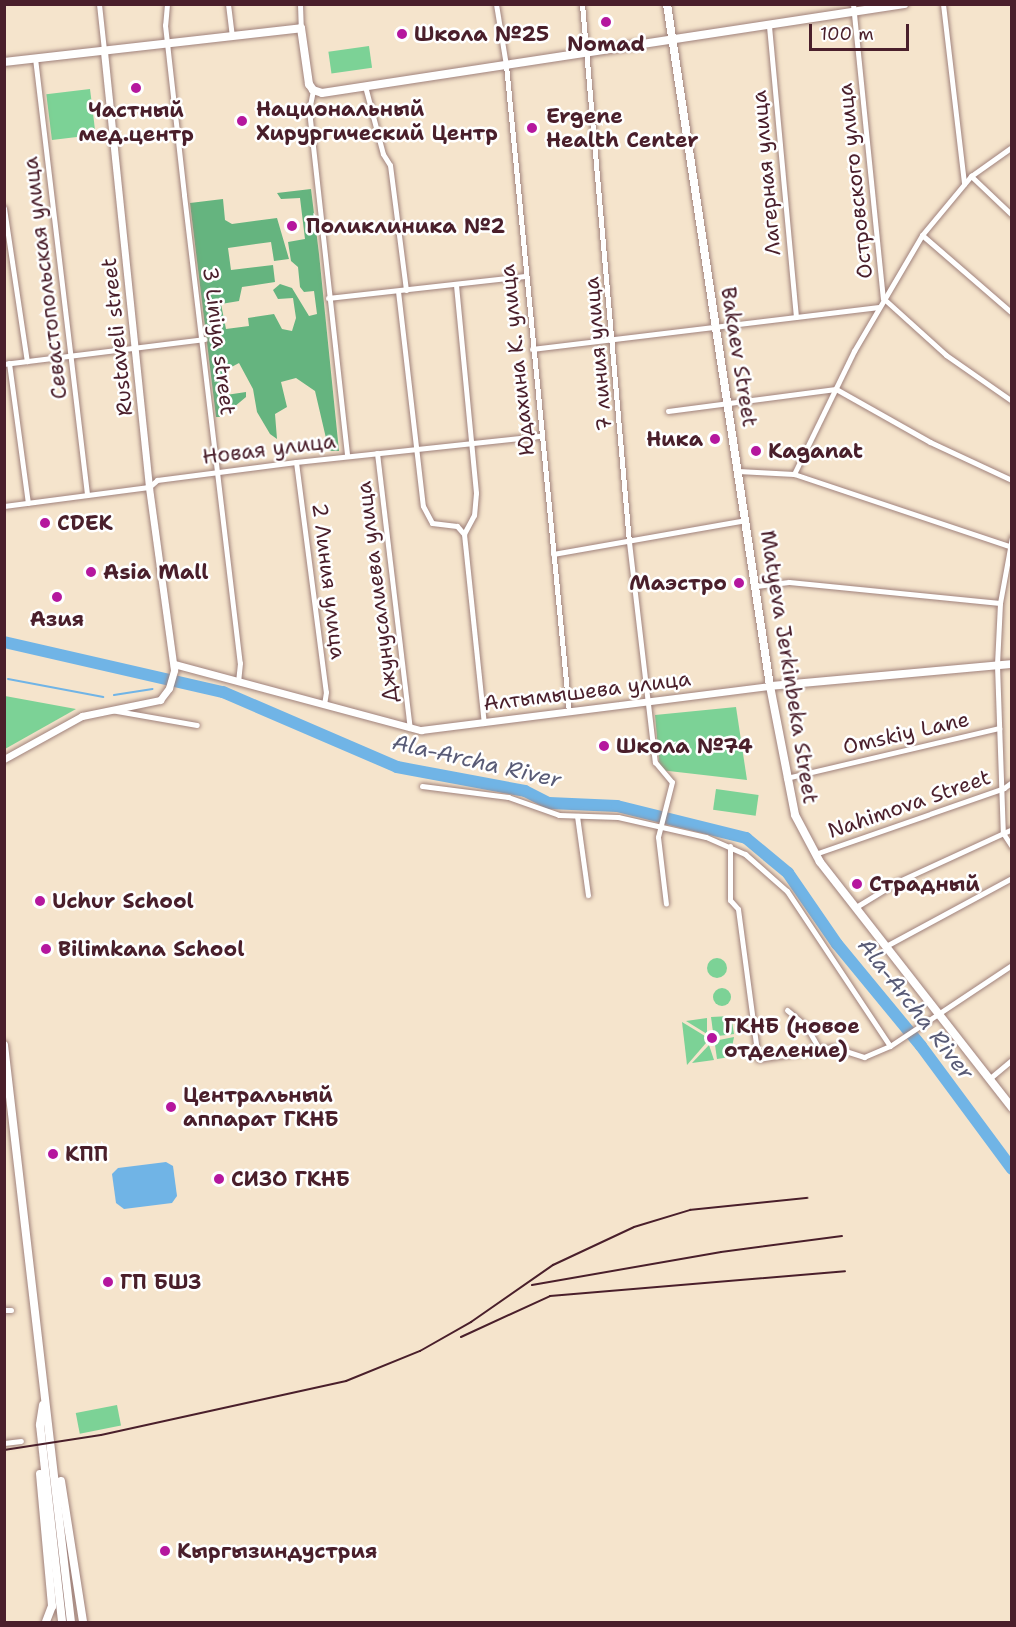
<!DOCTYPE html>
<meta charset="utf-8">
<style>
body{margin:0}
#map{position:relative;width:1016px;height:1627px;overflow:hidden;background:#f5e4cc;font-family:"Shantell Sans",sans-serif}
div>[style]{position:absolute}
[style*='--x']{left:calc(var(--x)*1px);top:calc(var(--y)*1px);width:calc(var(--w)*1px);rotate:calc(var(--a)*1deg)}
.green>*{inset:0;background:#7cd296;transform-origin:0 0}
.round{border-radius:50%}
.forest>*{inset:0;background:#65b47f}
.water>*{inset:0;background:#70b4e6}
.stream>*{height:2px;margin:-1px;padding:0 1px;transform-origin:1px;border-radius:1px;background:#70b4e6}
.river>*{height:12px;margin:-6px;padding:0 6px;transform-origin:6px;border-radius:6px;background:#70b4e6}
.roads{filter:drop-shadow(0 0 2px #a0827c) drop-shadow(0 0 2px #a0827c)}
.minor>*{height:5px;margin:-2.5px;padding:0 2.5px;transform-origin:2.5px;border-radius:2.5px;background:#fff}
.tertiary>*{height:7px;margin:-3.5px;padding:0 3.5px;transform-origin:3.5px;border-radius:3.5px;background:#fff}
.secondary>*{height:8px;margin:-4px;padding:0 4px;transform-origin:4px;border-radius:4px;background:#fff}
.primary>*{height:8px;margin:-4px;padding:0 4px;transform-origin:4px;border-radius:4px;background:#fff}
.rail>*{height:2px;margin:-1px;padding:0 1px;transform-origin:1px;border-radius:1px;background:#4a1f2b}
.dots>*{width:16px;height:16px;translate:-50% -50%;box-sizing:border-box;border:3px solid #fff;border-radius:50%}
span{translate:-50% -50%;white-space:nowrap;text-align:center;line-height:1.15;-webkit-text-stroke:5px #fff;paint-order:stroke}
.poi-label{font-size:21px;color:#4a1f2b;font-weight:700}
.left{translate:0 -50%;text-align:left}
.right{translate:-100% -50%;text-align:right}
.street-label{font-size:21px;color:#4a1f2b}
.water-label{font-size:22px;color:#595b76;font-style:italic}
.frame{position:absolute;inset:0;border:6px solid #4a1f2b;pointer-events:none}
.scale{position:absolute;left:809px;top:24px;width:100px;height:27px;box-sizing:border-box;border:3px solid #4a1f2b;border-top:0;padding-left:8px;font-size:18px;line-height:21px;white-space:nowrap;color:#4a1f2b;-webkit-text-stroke:4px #fff;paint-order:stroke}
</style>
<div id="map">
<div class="green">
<div style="left:369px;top:46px;width:22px;height:41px;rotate:82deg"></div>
<div style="left:90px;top:89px;width:46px;height:44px;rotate:83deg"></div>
<div style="clip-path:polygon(5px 696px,76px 709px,5px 749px)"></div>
<div style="clip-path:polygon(736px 707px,747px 780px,660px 770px,655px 715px)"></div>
<div style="left:716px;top:789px;width:43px;height:21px;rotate:8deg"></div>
<div class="round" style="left:707px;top:958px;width:20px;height:20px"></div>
<div class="round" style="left:713px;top:988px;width:18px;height:18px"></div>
<div style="clip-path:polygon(731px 1016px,734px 1034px,718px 1036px,713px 1032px,711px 1017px)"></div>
<div style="clip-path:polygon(707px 1018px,707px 1034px,686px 1021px)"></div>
<div style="clip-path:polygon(682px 1022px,705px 1036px,706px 1043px,687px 1065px)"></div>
<div style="clip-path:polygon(734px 1037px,730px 1057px,717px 1059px,715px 1045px,719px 1040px)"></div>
<div style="clip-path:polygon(709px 1045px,714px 1060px,692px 1063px)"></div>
<div style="left:117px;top:1405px;width:21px;height:42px;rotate:79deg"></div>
</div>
<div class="forest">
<div style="clip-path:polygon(311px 189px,319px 254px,339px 451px,329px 451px,315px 391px,296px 378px,281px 382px,287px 407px,275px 414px,277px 439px,270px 434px,257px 412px,253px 389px,239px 363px,224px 371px,219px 388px,226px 395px,246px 392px,246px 397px,234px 407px,220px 409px,220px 417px,216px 417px,190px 203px,223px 199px,225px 220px,232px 224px,277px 218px,289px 259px,274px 261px,271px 242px,228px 248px,231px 270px,273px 265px,275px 282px,242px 287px,239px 301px,221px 304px,226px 329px,249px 326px,248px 318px,274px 314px,282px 329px,292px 331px,296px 318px,293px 298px,278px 299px,273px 290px,280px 284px,292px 288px,309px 316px,317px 314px,314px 291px,304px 292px,300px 287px,298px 267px,291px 261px,288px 242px,305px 239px,300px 198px,281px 199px,277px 193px)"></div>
</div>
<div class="water">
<div style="clip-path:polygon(166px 1162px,173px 1166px,177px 1196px,172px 1203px,124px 1209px,116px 1203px,112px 1174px,118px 1168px)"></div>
</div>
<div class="stream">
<div style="--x:8;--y:679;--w:97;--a:10.7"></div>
<div style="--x:114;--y:695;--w:39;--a:-9"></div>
</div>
<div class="river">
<div style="--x:4;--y:642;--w:225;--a:12.9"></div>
<div style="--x:223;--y:692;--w:189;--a:23.3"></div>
<div style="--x:397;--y:767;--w:130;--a:10.6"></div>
<div style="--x:525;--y:791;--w:27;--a:27"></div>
<div style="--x:549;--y:803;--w:68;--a:2.5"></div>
<div style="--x:617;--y:806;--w:133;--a:13.9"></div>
<div style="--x:746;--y:838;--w:55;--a:39.8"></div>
<div style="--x:788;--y:873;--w:86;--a:55.4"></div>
<div style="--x:837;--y:944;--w:132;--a:50.5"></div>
<div style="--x:921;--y:1046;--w:153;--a:53.5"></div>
</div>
<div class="roads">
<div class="minor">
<div style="--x:99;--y:4;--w:46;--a:83.8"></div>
<div style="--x:167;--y:4;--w:21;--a:95"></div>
<div style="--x:165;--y:25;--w:171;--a:83.6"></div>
<div style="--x:184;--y:195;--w:471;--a:83.2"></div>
<div style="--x:240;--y:663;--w:18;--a:96"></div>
<div style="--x:228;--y:4;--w:31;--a:83"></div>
<div style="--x:300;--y:4;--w:24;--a:88"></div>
<div style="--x:496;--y:4;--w:62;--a:80.7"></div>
<div style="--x:506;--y:65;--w:650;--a:84.44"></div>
<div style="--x:582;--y:4;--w:540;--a:85.01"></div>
<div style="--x:629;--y:542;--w:222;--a:83.3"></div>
<div style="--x:655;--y:762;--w:26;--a:50"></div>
<div style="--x:672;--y:782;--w:57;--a:104.3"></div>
<div style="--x:658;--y:837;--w:67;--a:83.2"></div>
<div style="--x:853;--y:4;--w:296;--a:84.2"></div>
<div style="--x:883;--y:298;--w:85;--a:42.1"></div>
<div style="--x:946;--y:355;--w:80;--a:34.9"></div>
<div style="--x:943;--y:4;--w:181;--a:83.3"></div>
<div style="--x:769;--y:26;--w:292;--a:84.7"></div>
<div style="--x:35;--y:58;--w:440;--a:83.2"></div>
<div style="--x:365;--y:86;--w:70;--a:75.2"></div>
<div style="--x:383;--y:154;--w:13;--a:58"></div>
<div style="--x:390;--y:165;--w:126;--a:82.7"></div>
<div style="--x:313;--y:90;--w:20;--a:101"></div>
<div style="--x:309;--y:110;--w:348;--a:83.7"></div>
<div style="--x:971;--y:176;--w:57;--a:43.6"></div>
<div style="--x:4;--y:208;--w:155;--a:81.5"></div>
<div style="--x:922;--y:235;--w:119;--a:40.9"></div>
<div style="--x:456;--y:285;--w:209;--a:84.5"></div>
<div style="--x:476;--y:493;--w:22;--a:95"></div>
<div style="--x:474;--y:515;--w:21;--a:118"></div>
<div style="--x:398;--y:291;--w:216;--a:83.4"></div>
<div style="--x:423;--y:506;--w:19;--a:62"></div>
<div style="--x:432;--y:523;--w:25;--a:7"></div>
<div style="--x:457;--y:526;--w:11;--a:49"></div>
<div style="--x:464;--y:534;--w:190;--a:84"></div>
<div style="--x:328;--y:298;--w:198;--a:-6.4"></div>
<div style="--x:532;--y:349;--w:349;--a:-6.9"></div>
<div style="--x:9;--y:363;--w:141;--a:82.3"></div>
<div style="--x:4;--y:364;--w:202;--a:-7.1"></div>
<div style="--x:668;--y:411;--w:169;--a:-7.5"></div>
<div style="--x:836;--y:389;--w:108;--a:29.4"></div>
<div style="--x:930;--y:442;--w:90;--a:24.9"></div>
<div style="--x:377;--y:453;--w:277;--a:83.2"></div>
<div style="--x:296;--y:462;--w:232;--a:82.6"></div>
<div style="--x:326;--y:692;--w:12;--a:99"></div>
<div style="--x:738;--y:471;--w:56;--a:3.1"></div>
<div style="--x:794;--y:474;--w:227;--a:18.5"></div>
<div style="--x:794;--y:474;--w:137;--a:-64"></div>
<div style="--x:854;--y:351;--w:134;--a:-59.6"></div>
<div style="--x:922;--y:235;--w:77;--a:-50.3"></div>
<div style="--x:971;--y:176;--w:50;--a:-35.3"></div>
<div style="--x:4;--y:506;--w:146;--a:-7.5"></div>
<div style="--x:149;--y:487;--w:11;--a:-41"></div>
<div style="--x:157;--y:480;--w:140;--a:-7.4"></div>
<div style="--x:296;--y:462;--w:246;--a:-6.1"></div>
<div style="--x:1012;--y:537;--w:67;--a:100.3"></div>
<div style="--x:1000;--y:603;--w:62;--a:92.8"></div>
<div style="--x:997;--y:665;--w:168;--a:88"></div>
<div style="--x:1003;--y:833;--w:17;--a:57"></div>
<div style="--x:553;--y:554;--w:196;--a:-10"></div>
<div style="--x:756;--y:586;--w:33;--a:-7"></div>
<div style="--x:789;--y:582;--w:212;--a:5.7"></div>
<div style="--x:111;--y:710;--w:87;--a:9.9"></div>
<div style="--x:786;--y:778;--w:219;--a:-13.2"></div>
<div style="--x:422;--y:786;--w:87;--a:7.3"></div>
<div style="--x:508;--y:797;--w:54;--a:19.4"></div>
<div style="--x:559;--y:815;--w:59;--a:1.9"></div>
<div style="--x:618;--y:817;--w:90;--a:12.8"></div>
<div style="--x:706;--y:837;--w:43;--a:23.6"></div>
<div style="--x:745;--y:854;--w:56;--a:41.4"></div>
<div style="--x:787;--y:891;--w:186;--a:56.4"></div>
<div style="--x:890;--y:1046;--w:146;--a:-33.6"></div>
<div style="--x:577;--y:816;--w:80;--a:82.1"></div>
<div style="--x:730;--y:846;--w:54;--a:90"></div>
<div style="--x:730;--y:900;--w:12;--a:48"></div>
<div style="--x:738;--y:909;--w:151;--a:82.4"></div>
<div style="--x:758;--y:1059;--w:76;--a:-9.1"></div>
<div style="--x:833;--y:1047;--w:33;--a:18"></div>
<div style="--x:864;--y:1057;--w:28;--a:-23"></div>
<div style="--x:815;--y:854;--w:200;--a:-19.2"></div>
<div style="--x:1004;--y:788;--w:10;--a:-37"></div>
<div style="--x:856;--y:907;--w:48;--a:-31.4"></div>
<div style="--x:897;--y:882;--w:127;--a:-24.7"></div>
<div style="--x:886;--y:946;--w:143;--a:-28.4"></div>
<div style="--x:787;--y:1010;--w:25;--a:40"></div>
<div style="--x:806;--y:1026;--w:24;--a:60"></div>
<div style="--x:989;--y:1079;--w:30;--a:-40"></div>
<div style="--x:4;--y:1310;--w:7;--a:0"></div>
<div style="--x:4;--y:1443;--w:17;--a:-7"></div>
</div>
<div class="tertiary">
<div style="--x:174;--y:664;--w:256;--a:15"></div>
<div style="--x:421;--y:730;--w:352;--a:-7.2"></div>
<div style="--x:4;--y:759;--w:89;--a:-28.9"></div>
<div style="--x:82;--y:716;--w:80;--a:-11.6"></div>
<div style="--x:160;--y:700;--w:15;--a:-53"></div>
<div style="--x:169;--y:688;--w:19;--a:-74"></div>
<div style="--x:174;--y:670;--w:185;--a:-97.8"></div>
<div style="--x:149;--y:487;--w:439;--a:-95.9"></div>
</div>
<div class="secondary">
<div style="--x:667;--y:4;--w:690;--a:81.41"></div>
<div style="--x:770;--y:686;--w:131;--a:79"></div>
<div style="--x:795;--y:815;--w:53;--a:62"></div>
<div style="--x:820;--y:862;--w:312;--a:52"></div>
<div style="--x:4;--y:62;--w:299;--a:-6.5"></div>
<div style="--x:301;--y:28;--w:57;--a:81.9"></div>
<div style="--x:309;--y:84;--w:7;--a:56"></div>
<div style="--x:313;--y:90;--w:9;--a:18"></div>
<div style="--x:322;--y:93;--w:589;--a:-8.69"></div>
<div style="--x:770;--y:686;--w:243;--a:-5.2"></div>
</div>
<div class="primary">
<div style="--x:4;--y:1045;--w:581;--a:83.38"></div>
<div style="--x:43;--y:1405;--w:20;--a:99"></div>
<div style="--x:40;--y:1425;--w:198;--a:83.6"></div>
<div style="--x:40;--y:1474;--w:133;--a:84.8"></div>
<div style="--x:52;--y:1606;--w:17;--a:111"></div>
<div style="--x:61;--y:1481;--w:143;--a:81.1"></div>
</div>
</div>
<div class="rail">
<div style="--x:532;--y:1285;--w:192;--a:-9.9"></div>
<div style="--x:721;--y:1252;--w:122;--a:-7.5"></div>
<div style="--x:461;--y:1337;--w:98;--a:-24.7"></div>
<div style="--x:550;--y:1296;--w:296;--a:-4.8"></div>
<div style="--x:4;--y:1450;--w:98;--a:-8.8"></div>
<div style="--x:101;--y:1435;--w:251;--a:-12.4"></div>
<div style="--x:346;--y:1381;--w:80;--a:-22.1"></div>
<div style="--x:420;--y:1351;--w:59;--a:-29.6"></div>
<div style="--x:471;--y:1322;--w:100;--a:-34.8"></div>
<div style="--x:553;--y:1265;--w:89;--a:-25.1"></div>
<div style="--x:634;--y:1227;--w:59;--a:-16.9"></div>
<div style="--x:690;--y:1210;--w:118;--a:-5.9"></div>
</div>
<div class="dots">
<div style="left:606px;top:22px;background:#b5179e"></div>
<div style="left:402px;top:34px;background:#b5179e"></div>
<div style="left:136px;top:88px;background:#b5179e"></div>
<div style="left:242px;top:121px;background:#b5179e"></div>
<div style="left:532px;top:128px;background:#b5179e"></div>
<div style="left:292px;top:226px;background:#b5179e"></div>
<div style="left:715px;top:439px;background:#b5179e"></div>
<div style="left:756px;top:451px;background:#b5179e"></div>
<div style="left:45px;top:523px;background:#b5179e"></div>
<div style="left:91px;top:572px;background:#b5179e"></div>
<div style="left:739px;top:583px;background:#b5179e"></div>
<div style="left:57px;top:597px;background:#b5179e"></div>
<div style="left:604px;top:746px;background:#b5179e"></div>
<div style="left:857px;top:884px;background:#b5179e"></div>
<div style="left:40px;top:901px;background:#b5179e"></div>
<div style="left:46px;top:949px;background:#b5179e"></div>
<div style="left:712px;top:1038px;background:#b5179e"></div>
<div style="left:171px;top:1107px;background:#b5179e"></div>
<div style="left:53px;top:1154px;background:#b5179e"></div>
<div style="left:219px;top:1179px;background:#b5179e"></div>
<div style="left:108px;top:1282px;background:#b5179e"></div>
<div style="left:165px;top:1551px;background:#b5179e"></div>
</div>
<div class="poi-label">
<span class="left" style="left:414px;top:34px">Школа №25</span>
<span style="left:606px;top:44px">Nomad</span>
<span class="left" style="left:256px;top:121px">Национальный<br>Хирургический Центр</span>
<span style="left:136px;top:122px">Частный<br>мед.центр</span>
<span class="left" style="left:546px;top:128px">Ergene<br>Health Center</span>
<span class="left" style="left:306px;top:226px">Поликлиника №2</span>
<span class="right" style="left:703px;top:439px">Ника</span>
<span class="left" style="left:768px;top:451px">Kaganat</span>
<span class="left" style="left:57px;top:523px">CDEK</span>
<span class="left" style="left:103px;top:572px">Asia Mall</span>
<span class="right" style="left:727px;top:583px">Маэстро</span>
<span style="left:57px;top:619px">Азия</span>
<span class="left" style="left:616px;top:746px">Школа №74</span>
<span class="left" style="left:869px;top:884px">Страдный</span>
<span class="left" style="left:52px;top:901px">Uchur School</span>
<span class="left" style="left:58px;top:949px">Bilimkana School</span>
<span class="left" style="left:724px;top:1038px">ГКНБ (новое<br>отделение)</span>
<span class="left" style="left:183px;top:1107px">Центральный<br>аппарат ГКНБ</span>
<span class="left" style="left:65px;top:1154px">КПП</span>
<span class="left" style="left:231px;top:1179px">СИЗО ГКНБ</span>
<span class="left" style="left:120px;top:1282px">ГП БШЗ</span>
<span class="left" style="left:177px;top:1551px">Кыргызиндустрия</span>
</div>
<div class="street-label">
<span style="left:766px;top:173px;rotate:-95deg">Лагерная улица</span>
<span style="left:855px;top:181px;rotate:-96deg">Островского улица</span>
<span style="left:45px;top:278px;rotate:-97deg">Севастопольская улица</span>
<span style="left:117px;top:337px;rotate:-96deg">Rustaveli street</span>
<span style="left:219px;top:341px;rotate:83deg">3 Liniya street</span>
<span style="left:598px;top:354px;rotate:-95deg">7 линия улица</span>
<span style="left:739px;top:357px;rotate:81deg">Bakaev Street</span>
<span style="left:517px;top:360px;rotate:-96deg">Юдахина К. улица</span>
<span style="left:269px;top:449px;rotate:-7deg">Новая улица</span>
<span style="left:329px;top:581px;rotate:83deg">2 Линия улица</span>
<span style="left:377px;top:592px;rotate:-97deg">Джунусалиева улица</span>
<span style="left:789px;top:667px;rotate:81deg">Matyeva Jerkinbeka Street</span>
<span style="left:587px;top:691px;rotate:-7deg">Алтымышева улица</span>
<span style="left:906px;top:733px;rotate:-13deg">Omskiy Lane</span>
<span style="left:909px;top:804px;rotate:-19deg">Nahimova Street</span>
</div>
<div class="water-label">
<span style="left:477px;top:761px;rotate:13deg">Ala-Archa River</span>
<span style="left:916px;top:1009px;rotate:52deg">Ala-Archa River</span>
</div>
<div class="frame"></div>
<div class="scale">100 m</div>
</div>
